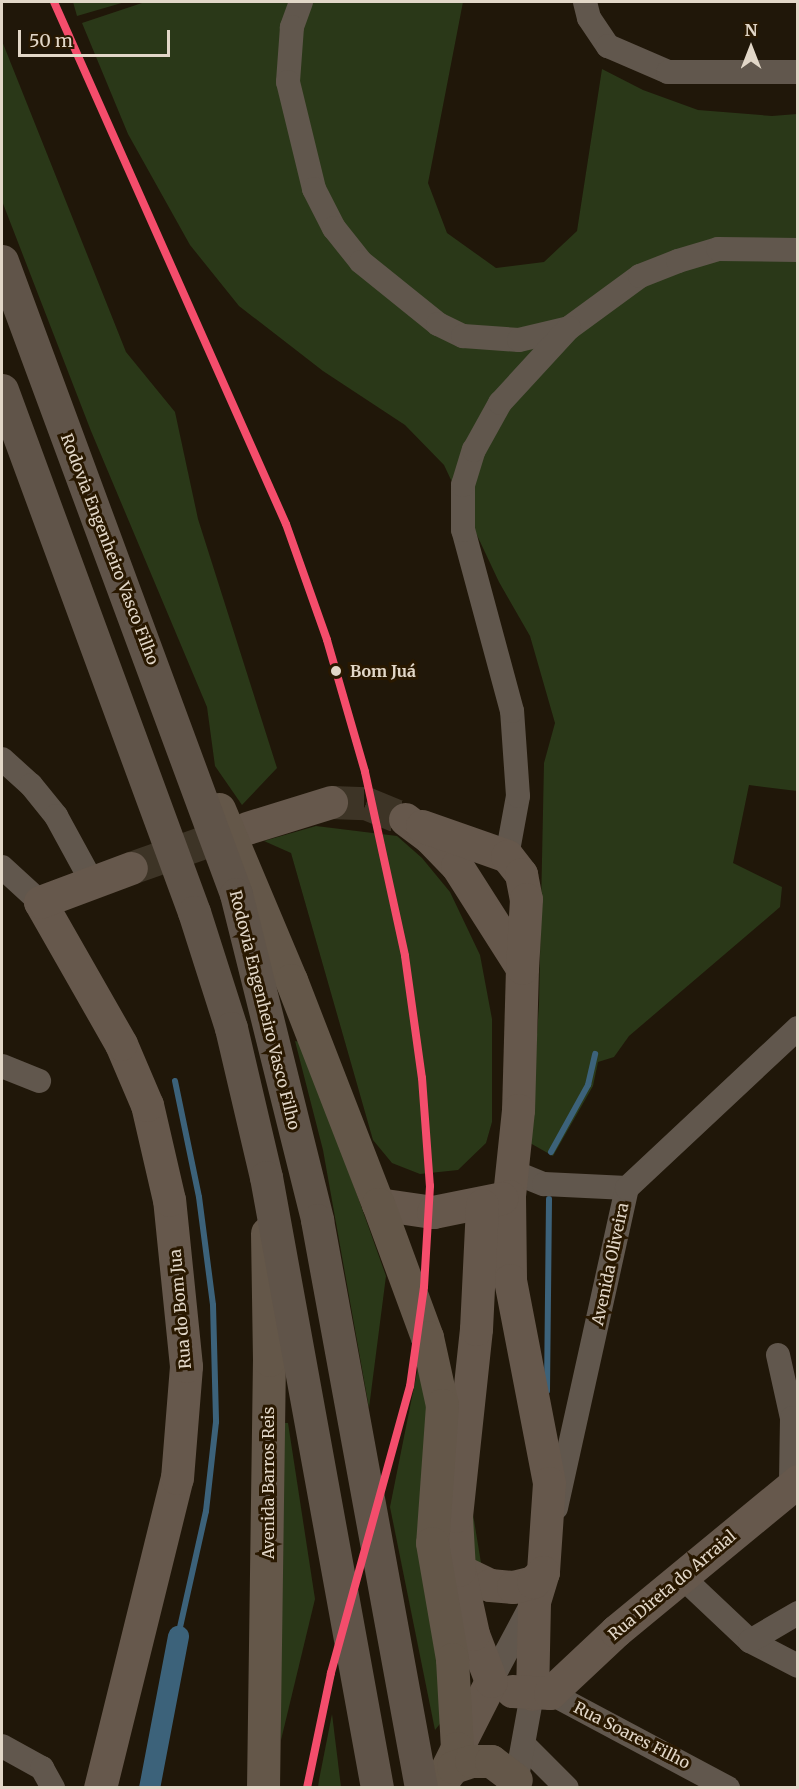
<!DOCTYPE html>
<meta charset="utf-8">
<style>
body{margin:0}
#map{position:relative;width:799px;height:1789px;overflow:hidden;background:#201709;font-family:Merriweather,serif}
div>[style]{position:absolute}
[style*='--x']{left:calc(var(--x)*1px);top:calc(var(--y)*1px);width:calc(var(--w)*1px);rotate:calc(var(--a)*1deg)}
.green>*{inset:0;background:#2a3818}
.stream>*{height:6px;margin:-3px;padding:0 3px;transform-origin:3px;border-radius:3px;background:#3c627a}
.canal>*{height:21px;margin:-10.5px;padding:0 10.5px;transform-origin:10.5px;border-radius:10.5px;background:#3c627a}
.secondary-tunnel>*{height:33px;margin-top:-16.5px;transform-origin:0;background:repeating-linear-gradient(90deg,#3d3426 0 33px,transparent 0 49px)}
.street>*{height:24px;margin:-12px;padding:0 12px;transform-origin:12px;border-radius:12px;background:#61574d}
.secondary>*{height:33px;margin:-16.5px;padding:0 16.5px;transform-origin:16.5px;border-radius:16.5px;background:#66584c}
.primary>*{height:33px;margin:-16.5px;padding:0 16.5px;transform-origin:16.5px;border-radius:16.5px;background:#645749}
.highway>*{height:33px;margin:-16.5px;padding:0 16.5px;transform-origin:16.5px;border-radius:16.5px;background:#605449}
.metro-1>*{height:8px;margin:-4px;padding:0 4px;transform-origin:4px;border-radius:4px;background:#f44d6c}
.dots>*{width:16px;height:16px;translate:-50% -50%;box-sizing:border-box;border:3px solid #291800;border-radius:50%}
span{translate:-50% -50%;white-space:nowrap;text-align:center;line-height:1.15;-webkit-text-stroke:6px #291800;paint-order:stroke}
.street-label{font-size:16px;color:#e2d7c8}
.stop-label{font-size:16px;color:#e2d7c8;font-weight:700}
.left{translate:0 -50%;text-align:left}
.frame{position:absolute;inset:0;border:3px solid #e2d7c8;pointer-events:none}
.north{position:absolute;left:721px;top:18px;width:60px;height:60px;-webkit-text-stroke:4px #291800;paint-order:stroke;rotate:0deg;font-size:16px;font-weight:700;line-height:24px;text-align:center;color:#e2d7c8}
.north::after{content:'';display:block;margin:auto;width:21px;height:27px;background:#e2d7c8;clip-path:polygon(50% 0,100% 100%,50% 72%,0 100%)}
.scale{position:absolute;left:18px;top:30px;width:152px;height:27px;box-sizing:border-box;border:3px solid #e2d7c8;border-top:0;padding-left:8px;font-size:18px;line-height:21px;white-space:nowrap;color:#e2d7c8;-webkit-text-stroke:4px #291800;paint-order:stroke}
</style>
<div id="map">
<div class="green">
<div style="clip-path:polygon(73px 2px,125px 2px,77px 16px)"></div>
<div style="clip-path:polygon(145px 2px,463px 2px,428px 183px,447px 233px,496px 268px,544px 262px,577px 231px,602px 69px,643px 90px,698px 110px,772px 116px,797px 114px,797px 791px,749px 785px,733px 863px,782px 887px,780px 907px,629px 1036px,614px 1057px,598px 1062px,593px 1086px,553px 1156px,530px 1143px,539px 1004px,544px 763px,555px 723px,530px 636px,499px 582px,444px 465px,405px 425px,323px 371px,239px 306px,190px 245px,128px 134px,82px 23px)"></div>
<div style="clip-path:polygon(2px 41px,126px 352px,175px 412px,198px 519px,277px 768px,242px 805px,215px 766px,207px 707px,91px 431px,2px 201px)"></div>
<div style="clip-path:polygon(316px 826px,397px 836px,422px 858px,450px 892px,480px 955px,492px 1019px,492px 1122px,486px 1143px,458px 1170px,420px 1174px,392px 1163px,373px 1140px,291px 853px,264px 841px)"></div>
<div style="clip-path:polygon(295px 1041px,303px 1043px,386px 1276px,369px 1408px,323px 1150px)"></div>
<div style="clip-path:polygon(420px 1357px,471px 1502px,482px 1569px,460px 1699px,435px 1730px,390px 1507px)"></div>
<div style="clip-path:polygon(279px 1423px,288px 1423px,315px 1599px,281px 1740px)"></div>
<div style="clip-path:polygon(332px 1714px,341px 1787px,318px 1787px,319px 1780px)"></div>
</div>
<div class="stream">
<div style="--x:175;--y:1081;--w:118;--a:78.3"></div>
<div style="--x:199;--y:1197;--w:109;--a:82.6"></div>
<div style="--x:213;--y:1305;--w:117;--a:88.5"></div>
<div style="--x:216;--y:1422;--w:90;--a:96.4"></div>
<div style="--x:206;--y:1511;--w:128;--a:102.6"></div>
<div style="--x:551;--y:1152;--w:77;--a:-61.1"></div>
<div style="--x:588;--y:1085;--w:32;--a:-77"></div>
<div style="--x:547;--y:1391;--w:192;--a:-89.4"></div>
</div>
<div class="canal">
<div style="--x:149;--y:1788;--w:155;--a:-79.2"></div>
</div>
<div class="secondary-tunnel">
<div style="--x:331;--y:802;--w:35;--a:2"></div>
<div style="--x:366;--y:803;--w:42;--a:22.3"></div>
<div style="--x:131;--y:868;--w:118;--a:-19.4"></div>
</div>
<div class="street">
<div style="--x:301;--y:2;--w:27;--a:110"></div>
<div style="--x:292;--y:27;--w:55;--a:94.2"></div>
<div style="--x:288;--y:82;--w:110;--a:76.3"></div>
<div style="--x:314;--y:189;--w:44;--a:62.9"></div>
<div style="--x:334;--y:228;--w:43;--a:51.5"></div>
<div style="--x:361;--y:262;--w:99;--a:38.8"></div>
<div style="--x:438;--y:324;--w:28;--a:26"></div>
<div style="--x:463;--y:336;--w:56;--a:4.1"></div>
<div style="--x:519;--y:340;--w:51;--a:-13.5"></div>
<div style="--x:569;--y:328;--w:88;--a:-36.2"></div>
<div style="--x:640;--y:276;--w:41;--a:-21.5"></div>
<div style="--x:678;--y:261;--w:42;--a:-16.7"></div>
<div style="--x:718;--y:249;--w:80;--a:0.7"></div>
<div style="--x:585;--y:2;--w:16;--a:76"></div>
<div style="--x:589;--y:18;--w:34;--a:56"></div>
<div style="--x:608;--y:46;--w:65;--a:23.4"></div>
<div style="--x:668;--y:72;--w:130;--a:0"></div>
<div style="--x:2;--y:759;--w:39;--a:42"></div>
<div style="--x:31;--y:785;--w:40;--a:51"></div>
<div style="--x:56;--y:816;--w:75;--a:61.4"></div>
<div style="--x:507;--y:856;--w:61;--a:-79.6"></div>
<div style="--x:518;--y:796;--w:85;--a:-94"></div>
<div style="--x:512;--y:711;--w:188;--a:-105.1"></div>
<div style="--x:463;--y:530;--w:45;--a:-90"></div>
<div style="--x:463;--y:485;--w:37;--a:-73"></div>
<div style="--x:474;--y:450;--w:54;--a:-61"></div>
<div style="--x:500;--y:403;--w:102;--a:-47.4"></div>
<div style="--x:2;--y:867;--w:52;--a:42.6"></div>
<div style="--x:2;--y:1066;--w:40;--a:22"></div>
<div style="--x:511;--y:1171;--w:35;--a:22"></div>
<div style="--x:544;--y:1184;--w:83;--a:2.8"></div>
<div style="--x:778;--y:1355;--w:65;--a:77.5"></div>
<div style="--x:792;--y:1418;--w:67;--a:90.9"></div>
<div style="--x:556;--y:1508;--w:328;--a:-77.5"></div>
<div style="--x:627;--y:1188;--w:234;--a:-43.1"></div>
<div style="--x:681;--y:1576;--w:95;--a:43.3"></div>
<div style="--x:750;--y:1641;--w:54;--a:27.5"></div>
<div style="--x:750;--y:1641;--w:56;--a:-30.3"></div>
<div style="--x:491;--y:1681;--w:87;--a:-62"></div>
<div style="--x:550;--y:1693;--w:202;--a:28.1"></div>
<div style="--x:2;--y:1746;--w:46;--a:28.8"></div>
<div style="--x:42;--y:1768;--w:23;--a:61"></div>
<div style="--x:525;--y:1746;--w:59;--a:45"></div>
<div style="--x:515;--y:1788;--w:96;--a:-79.7"></div>
</div>
<div class="secondary">
<div style="--x:405;--y:819;--w:30;--a:37"></div>
<div style="--x:429;--y:837;--w:40;--a:46"></div>
<div style="--x:457;--y:866;--w:121;--a:57.5"></div>
<div style="--x:522;--y:968;--w:142;--a:91.6"></div>
<div style="--x:518;--y:1110;--w:86;--a:96"></div>
<div style="--x:509;--y:1196;--w:84;--a:89.3"></div>
<div style="--x:510;--y:1280;--w:207;--a:79.1"></div>
<div style="--x:549;--y:1483;--w:89;--a:93.9"></div>
<div style="--x:543;--y:1572;--w:31;--a:107"></div>
<div style="--x:534;--y:1602;--w:92;--a:91.2"></div>
<div style="--x:422;--y:826;--w:90;--a:19.4"></div>
<div style="--x:507;--y:856;--w:23;--a:52"></div>
<div style="--x:521;--y:874;--w:25;--a:79"></div>
<div style="--x:526;--y:899;--w:69;--a:93.3"></div>
<div style="--x:247;--y:828;--w:88;--a:-17.2"></div>
<div style="--x:378;--y:1204;--w:56;--a:8.3"></div>
<div style="--x:433;--y:1212;--w:70;--a:-11.5"></div>
<div style="--x:459;--y:1570;--w:34;--a:26"></div>
<div style="--x:490;--y:1585;--w:23;--a:5"></div>
<div style="--x:513;--y:1587;--w:21;--a:-14"></div>
<div style="--x:533;--y:1582;--w:14;--a:-45"></div>
<div style="--x:512;--y:1691;--w:38;--a:3"></div>
<div style="--x:550;--y:1693;--w:91;--a:-43.2"></div>
<div style="--x:616;--y:1631;--w:236;--a:-39.5"></div>
<div style="--x:457;--y:1748;--w:75;--a:-63.1"></div>
<div style="--x:491;--y:1681;--w:50;--a:-111"></div>
<div style="--x:473;--y:1634;--w:66;--a:-102.3"></div>
<div style="--x:459;--y:1570;--w:54;--a:-93.2"></div>
<div style="--x:456;--y:1516;--w:188;--a:-83.9"></div>
<div style="--x:476;--y:1329;--w:124;--a:-87.2"></div>
<div style="--x:100;--y:1788;--w:319;--a:-76.1"></div>
<div style="--x:177;--y:1478;--w:112;--a:-85.4"></div>
<div style="--x:186;--y:1366;--w:167;--a:-95.8"></div>
<div style="--x:169;--y:1200;--w:98;--a:-103"></div>
<div style="--x:147;--y:1105;--w:66;--a:-113.1"></div>
<div style="--x:121;--y:1044;--w:163;--a:-119.7"></div>
<div style="--x:40;--y:902;--w:97;--a:-20.5"></div>
</div>
<div class="primary">
<div style="--x:219;--y:809;--w:186;--a:67.2"></div>
<div style="--x:291;--y:980;--w:240;--a:68.8"></div>
<div style="--x:378;--y:1204;--w:142;--a:69.8"></div>
<div style="--x:427;--y:1337;--w:70;--a:77.6"></div>
<div style="--x:442;--y:1405;--w:138;--a:94.1"></div>
<div style="--x:432;--y:1543;--w:118;--a:80.2"></div>
<div style="--x:452;--y:1659;--w:89;--a:86.8"></div>
<div style="--x:457;--y:1748;--w:45;--a:116.6"></div>
<div style="--x:440;--y:1784;--w:21;--a:-53"></div>
<div style="--x:453;--y:1767;--w:19;--a:-18"></div>
<div style="--x:471;--y:1761;--w:20;--a:0"></div>
<div style="--x:491;--y:1761;--w:31;--a:37"></div>
<div style="--x:263;--y:1788;--w:428;--a:-89.2"></div>
<div style="--x:269;--y:1360;--w:127;--a:-90.9"></div>
</div>
<div class="highway">
<div style="--x:2;--y:261;--w:675;--a:69.71"></div>
<div style="--x:236;--y:894;--w:336;--a:76"></div>
<div style="--x:317;--y:1220;--w:577;--a:79.62"></div>
<div style="--x:2;--y:390;--w:556;--a:69.81"></div>
<div style="--x:194;--y:912;--w:122;--a:72.3"></div>
<div style="--x:231;--y:1028;--w:153;--a:76.8"></div>
<div style="--x:266;--y:1177;--w:621;--a:79.7"></div>
</div>
<div class="metro-1">
<div style="--x:54;--y:2;--w:571;--a:66.04"></div>
<div style="--x:286;--y:524;--w:123;--a:70.5"></div>
<div style="--x:327;--y:640;--w:137;--a:73.9"></div>
<div style="--x:365;--y:772;--w:188;--a:77.7"></div>
<div style="--x:405;--y:956;--w:123;--a:82.1"></div>
<div style="--x:422;--y:1078;--w:108;--a:85.8"></div>
<div style="--x:430;--y:1186;--w:101;--a:93.4"></div>
<div style="--x:424;--y:1287;--w:100;--a:98"></div>
<div style="--x:410;--y:1386;--w:298;--a:105.4"></div>
<div style="--x:331;--y:1673;--w:117;--a:101.8"></div>
</div>
<div class="dots">
<div style="left:336px;top:671px;background:#e2d7c8"></div>
</div>
<div class="street-label">
<span style="left:110px;top:549px;rotate:69deg">Rodovia Engenheiro Vasco Filho</span>
<span style="left:265px;top:1010px;rotate:76deg">Rodovia Engenheiro Vasco Filho</span>
<span style="left:610px;top:1264px;rotate:-78deg">Avenida Oliveira</span>
<span style="left:180px;top:1309px;rotate:-95deg">Rua do Bom Jua</span>
<span style="left:268px;top:1483px;rotate:-90deg">Avenida Barros Reis</span>
<span style="left:672px;top:1585px;rotate:-40deg">Rua Direta do Arraial</span>
<span style="left:632px;top:1735px;rotate:27deg">Rua Soares Filho</span>
</div>
<div class="stop-label">
<span class="left" style="left:350px;top:671px">Bom Juá</span>
</div>
<div class="frame"></div>
<div class="north">N</div>
<div class="scale">50 m</div>
</div>
